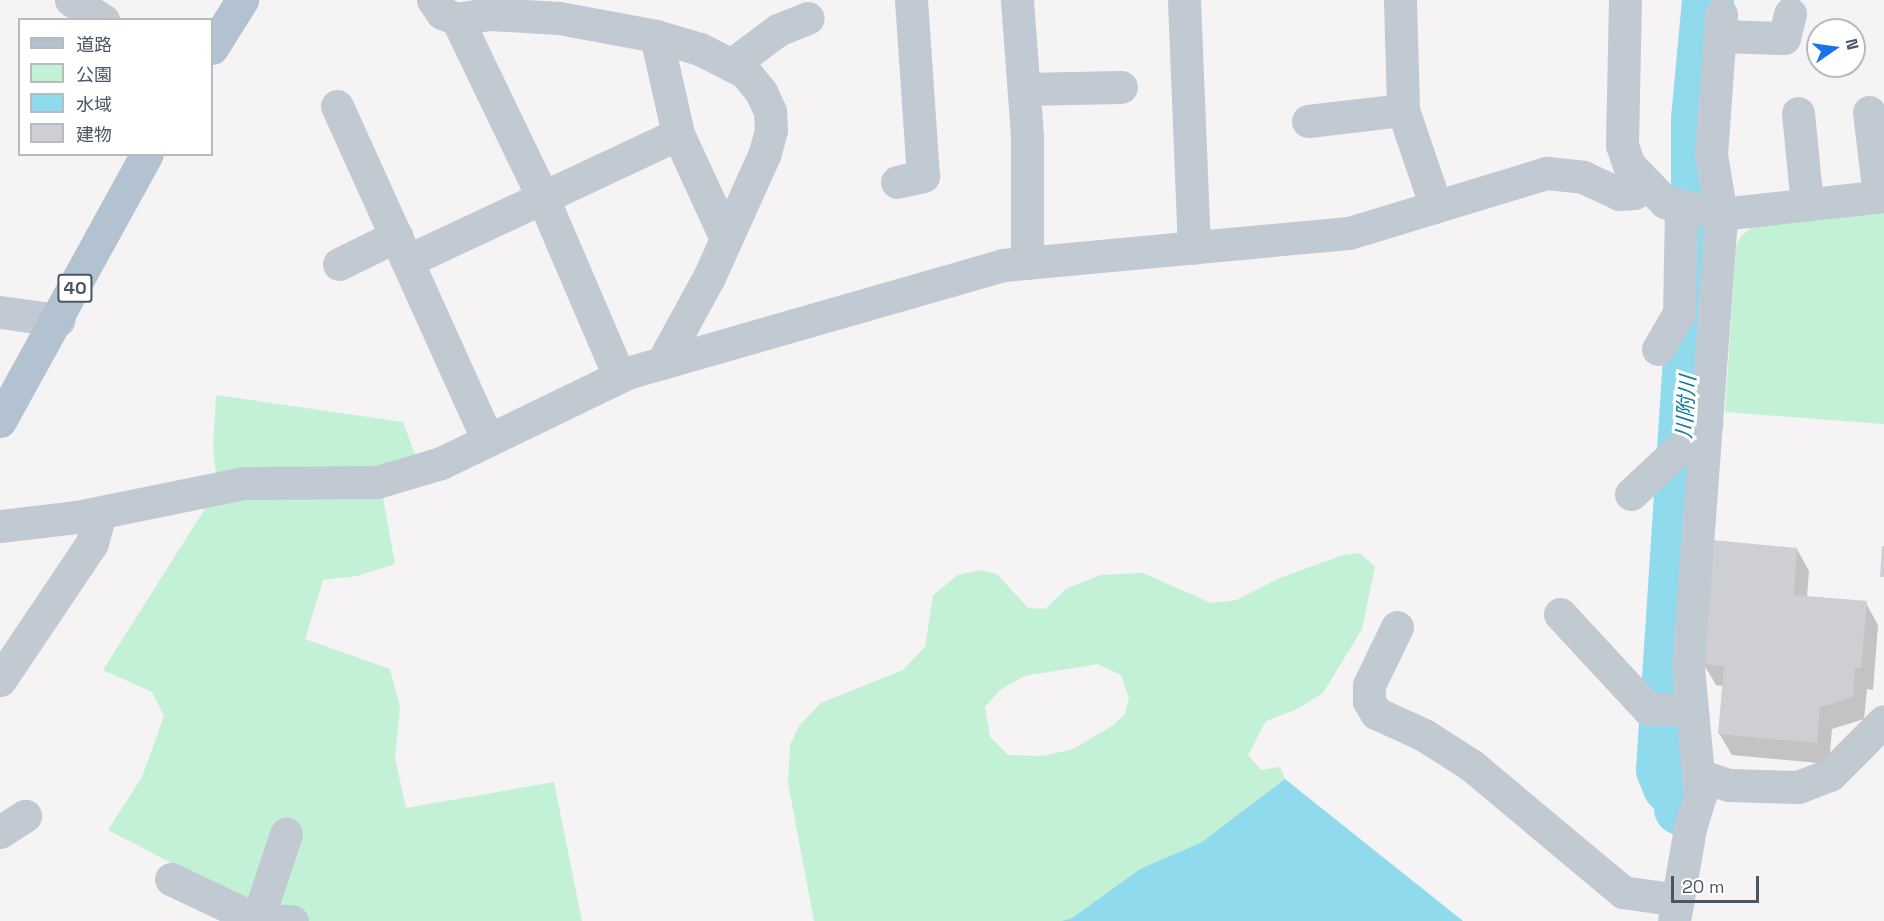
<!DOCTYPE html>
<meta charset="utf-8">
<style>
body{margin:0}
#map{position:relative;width:1884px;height:921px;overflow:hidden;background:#f5f3f3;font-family:"Space Grotesk","Noto Sans JP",sans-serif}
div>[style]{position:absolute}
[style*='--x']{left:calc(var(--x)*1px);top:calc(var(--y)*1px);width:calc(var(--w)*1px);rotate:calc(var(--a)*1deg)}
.green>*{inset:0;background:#c3f1d5}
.water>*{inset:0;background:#90daee}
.shadow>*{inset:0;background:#0003}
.river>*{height:52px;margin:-26px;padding:0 26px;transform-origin:26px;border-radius:26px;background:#90daee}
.building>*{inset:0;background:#cdcfd5}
.minor>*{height:33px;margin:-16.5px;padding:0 16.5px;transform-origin:16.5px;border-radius:16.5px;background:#c1cad2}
.major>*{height:33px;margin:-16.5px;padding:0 16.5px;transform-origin:16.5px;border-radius:16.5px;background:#b3c2d1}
span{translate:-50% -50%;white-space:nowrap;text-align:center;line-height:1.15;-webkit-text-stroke:6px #fff;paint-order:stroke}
.shield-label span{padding:2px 4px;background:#fff;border:2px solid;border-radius:4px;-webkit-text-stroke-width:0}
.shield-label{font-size:18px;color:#4a5661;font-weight:700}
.water-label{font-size:21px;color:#0c7c9b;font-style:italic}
.legend{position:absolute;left:18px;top:18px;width:195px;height:138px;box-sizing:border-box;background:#fff;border:2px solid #b7bbc0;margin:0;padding:8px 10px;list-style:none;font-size:18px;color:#4a5661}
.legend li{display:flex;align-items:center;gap:12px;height:30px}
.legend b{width:30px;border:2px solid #b7bbc0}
.north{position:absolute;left:1806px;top:18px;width:60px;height:60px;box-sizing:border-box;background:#fff;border:2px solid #b7bbc0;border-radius:50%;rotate:77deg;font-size:16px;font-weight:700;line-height:24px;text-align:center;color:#4a5661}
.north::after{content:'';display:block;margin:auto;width:21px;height:27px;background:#1a73e8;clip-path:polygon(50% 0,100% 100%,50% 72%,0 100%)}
.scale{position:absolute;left:1671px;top:876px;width:88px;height:27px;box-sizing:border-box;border:3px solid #4a5661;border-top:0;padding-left:8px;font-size:18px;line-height:21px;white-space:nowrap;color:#4a5661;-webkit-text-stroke:4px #fff;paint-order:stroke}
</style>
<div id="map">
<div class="green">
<div style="clip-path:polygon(1884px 213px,1884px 424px,1725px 412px,1736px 247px,1741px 236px,1755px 225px)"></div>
<div style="clip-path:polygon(216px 395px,403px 422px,419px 465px,379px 476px,395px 564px,357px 576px,323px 580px,305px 639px,390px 669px,400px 707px,395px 758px,406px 808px,554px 782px,582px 921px,242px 921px,162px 882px,170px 862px,108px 830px,142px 777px,164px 716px,152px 692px,103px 670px,213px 496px,217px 480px,213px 449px)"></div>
<div style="clip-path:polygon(evenodd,1360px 553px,1375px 567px,1362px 629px,1323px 693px,1297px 709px,1266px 721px,1248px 755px,1261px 770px,1280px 767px,1285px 779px,1202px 842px,1140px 869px,1072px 918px,1061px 921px,814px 921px,788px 783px,790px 745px,799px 726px,821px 703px,903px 670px,925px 647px,933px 595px,958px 575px,980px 570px,997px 574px,1028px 608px,1045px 609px,1066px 589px,1100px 575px,1143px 573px,1211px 603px,1237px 600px,1277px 579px,1343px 555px,1360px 553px,1098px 664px,1121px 675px,1129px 698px,1125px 714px,1112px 726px,1073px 749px,1043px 756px,1008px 755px,990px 737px,985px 707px,1000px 690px,1024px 676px,1098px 664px)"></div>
</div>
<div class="water">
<div style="clip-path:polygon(1285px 779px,1463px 921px,1061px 921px,1072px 918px,1140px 869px,1202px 842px)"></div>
</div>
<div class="shadow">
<div style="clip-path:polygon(1797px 549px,1809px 571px,1807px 597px,1866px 603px,1878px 625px,1873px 690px,1867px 689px,1864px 719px,1832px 729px,1829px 764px,1732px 755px,1719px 733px,1723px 686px,1716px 685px,1703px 663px)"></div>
</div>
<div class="river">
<div style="--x:1680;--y:809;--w:11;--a:-85"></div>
<div style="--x:1681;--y:798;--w:16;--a:-137"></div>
<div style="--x:1669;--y:787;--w:18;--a:-112"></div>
<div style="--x:1662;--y:770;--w:535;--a:-86.25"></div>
<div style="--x:1697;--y:236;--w:117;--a:-90"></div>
<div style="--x:1697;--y:119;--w:120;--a:-84.7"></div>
</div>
<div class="building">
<div style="clip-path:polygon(1712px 540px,1797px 548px,1794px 595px,1867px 601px,1861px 668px,1855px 668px,1853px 697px,1820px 707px,1817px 743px,1718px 734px,1724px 666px,1701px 664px)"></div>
<div style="clip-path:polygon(1882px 546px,1884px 546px,1884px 577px,1880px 577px)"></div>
</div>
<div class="minor">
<div style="--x:71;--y:0;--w:38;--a:32"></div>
<div style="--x:433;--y:0;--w:16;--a:55"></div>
<div style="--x:442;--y:13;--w:16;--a:22"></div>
<div style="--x:457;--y:19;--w:196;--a:64.3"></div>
<div style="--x:542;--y:196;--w:196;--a:66.8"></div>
<div style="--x:1017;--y:0;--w:136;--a:85.8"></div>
<div style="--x:1027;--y:136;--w:127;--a:90"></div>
<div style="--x:1184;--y:0;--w:248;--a:87.7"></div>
<div style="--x:1400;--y:0;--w:110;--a:88.4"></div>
<div style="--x:1403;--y:110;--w:102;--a:71.2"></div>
<div style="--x:1625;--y:0;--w:145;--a:91.2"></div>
<div style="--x:1622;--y:145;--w:21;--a:71"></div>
<div style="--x:1629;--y:165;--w:52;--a:45.8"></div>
<div style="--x:1665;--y:202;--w:57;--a:12.1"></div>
<div style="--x:1721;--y:214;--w:164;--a:-6.3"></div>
<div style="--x:457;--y:19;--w:33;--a:-9"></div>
<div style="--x:490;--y:14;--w:69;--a:3.3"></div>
<div style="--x:559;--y:18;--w:99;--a:10.5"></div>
<div style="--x:656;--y:36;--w:46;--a:16.5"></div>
<div style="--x:700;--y:49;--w:51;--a:27.1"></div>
<div style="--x:745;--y:72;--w:26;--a:51"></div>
<div style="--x:761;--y:92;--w:21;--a:65"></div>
<div style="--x:770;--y:111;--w:19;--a:87"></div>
<div style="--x:771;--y:130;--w:24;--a:105"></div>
<div style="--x:765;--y:153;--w:136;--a:114.3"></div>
<div style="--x:709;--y:277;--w:98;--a:118.7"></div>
<div style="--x:656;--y:36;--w:100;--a:77.3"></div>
<div style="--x:678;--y:134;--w:112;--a:65.3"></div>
<div style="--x:1719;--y:36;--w:65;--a:1.8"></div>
<div style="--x:1784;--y:38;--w:25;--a:-76"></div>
<div style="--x:731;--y:65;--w:59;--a:-36.7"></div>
<div style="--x:778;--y:30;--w:32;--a:-22"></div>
<div style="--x:1024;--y:89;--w:97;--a:-1.2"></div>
<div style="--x:337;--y:106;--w:367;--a:65.7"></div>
<div style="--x:1869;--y:112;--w:85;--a:83.2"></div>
<div style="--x:1798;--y:113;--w:92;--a:84.4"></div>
<div style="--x:1308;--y:121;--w:96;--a:-6.6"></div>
<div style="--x:897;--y:182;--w:27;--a:-13"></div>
<div style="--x:923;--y:176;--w:176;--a:-93.9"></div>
<div style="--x:407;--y:261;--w:299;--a:-25.1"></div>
<div style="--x:339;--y:264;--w:64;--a:-26.2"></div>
<div style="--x:0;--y:312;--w:59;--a:7.9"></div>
<div style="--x:1658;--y:349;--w:42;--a:-59.7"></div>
<div style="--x:1679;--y:313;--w:106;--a:-88.9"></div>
<div style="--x:1631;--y:494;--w:103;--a:-43"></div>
<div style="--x:0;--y:526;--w:78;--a:-6.7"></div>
<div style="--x:77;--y:517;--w:170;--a:-11.5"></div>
<div style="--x:244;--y:483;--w:133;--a:-0.4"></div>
<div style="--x:377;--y:482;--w:67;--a:-16.5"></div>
<div style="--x:441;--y:463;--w:207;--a:-25.8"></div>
<div style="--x:627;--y:373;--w:391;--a:-16"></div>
<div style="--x:1003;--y:265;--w:347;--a:-5.3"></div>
<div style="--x:1349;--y:233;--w:207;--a:-16.9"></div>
<div style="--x:1547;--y:173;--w:36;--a:6"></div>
<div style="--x:1583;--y:177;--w:40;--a:25"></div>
<div style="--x:1619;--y:194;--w:15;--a:-4"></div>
<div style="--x:1634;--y:193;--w:14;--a:-25"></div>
<div style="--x:1560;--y:614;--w:129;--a:47.2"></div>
<div style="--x:1648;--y:709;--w:42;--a:0"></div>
<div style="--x:1397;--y:627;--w:64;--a:115.8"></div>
<div style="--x:1369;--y:685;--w:16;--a:90"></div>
<div style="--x:1369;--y:701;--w:14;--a:60"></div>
<div style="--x:1376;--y:713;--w:53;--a:24.6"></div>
<div style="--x:1424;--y:735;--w:56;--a:32.6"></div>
<div style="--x:1471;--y:765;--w:198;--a:39.9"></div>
<div style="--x:1623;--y:892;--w:55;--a:8.4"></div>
<div style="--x:0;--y:680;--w:165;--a:-56.1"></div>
<div style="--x:92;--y:543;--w:31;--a:-75"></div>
<div style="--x:1701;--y:776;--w:29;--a:18"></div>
<div style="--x:1729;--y:785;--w:69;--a:1.7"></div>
<div style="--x:1798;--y:787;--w:34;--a:-21"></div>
<div style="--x:1830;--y:775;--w:76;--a:-45"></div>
<div style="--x:0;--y:832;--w:30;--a:-33"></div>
<div style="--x:171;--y:879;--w:95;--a:25.5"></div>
<div style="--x:257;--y:920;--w:35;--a:2"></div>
<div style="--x:257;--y:921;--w:92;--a:-71.6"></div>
<div style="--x:1674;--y:921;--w:94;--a:-80.2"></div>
<div style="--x:1690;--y:828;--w:34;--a:-73"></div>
<div style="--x:1700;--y:796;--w:130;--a:-95.3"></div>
<div style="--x:1688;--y:667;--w:454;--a:-85.8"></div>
<div style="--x:1721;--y:214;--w:60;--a:-99.6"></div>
<div style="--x:1711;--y:155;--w:141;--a:-85.9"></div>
</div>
<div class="major">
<div style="--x:212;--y:48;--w:57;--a:-58"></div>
<div style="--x:0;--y:421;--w:305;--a:-61.2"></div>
</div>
<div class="shield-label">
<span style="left:75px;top:288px">40</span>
</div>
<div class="water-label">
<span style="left:1686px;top:407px;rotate:-86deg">川附川</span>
</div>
<ul class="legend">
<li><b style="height:8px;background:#b3c2d1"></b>道路</li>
<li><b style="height:16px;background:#c3f1d5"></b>公園</li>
<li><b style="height:16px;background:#90daee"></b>水域</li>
<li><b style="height:16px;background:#cdcfd5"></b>建物</li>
</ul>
<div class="north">N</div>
<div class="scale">20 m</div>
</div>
